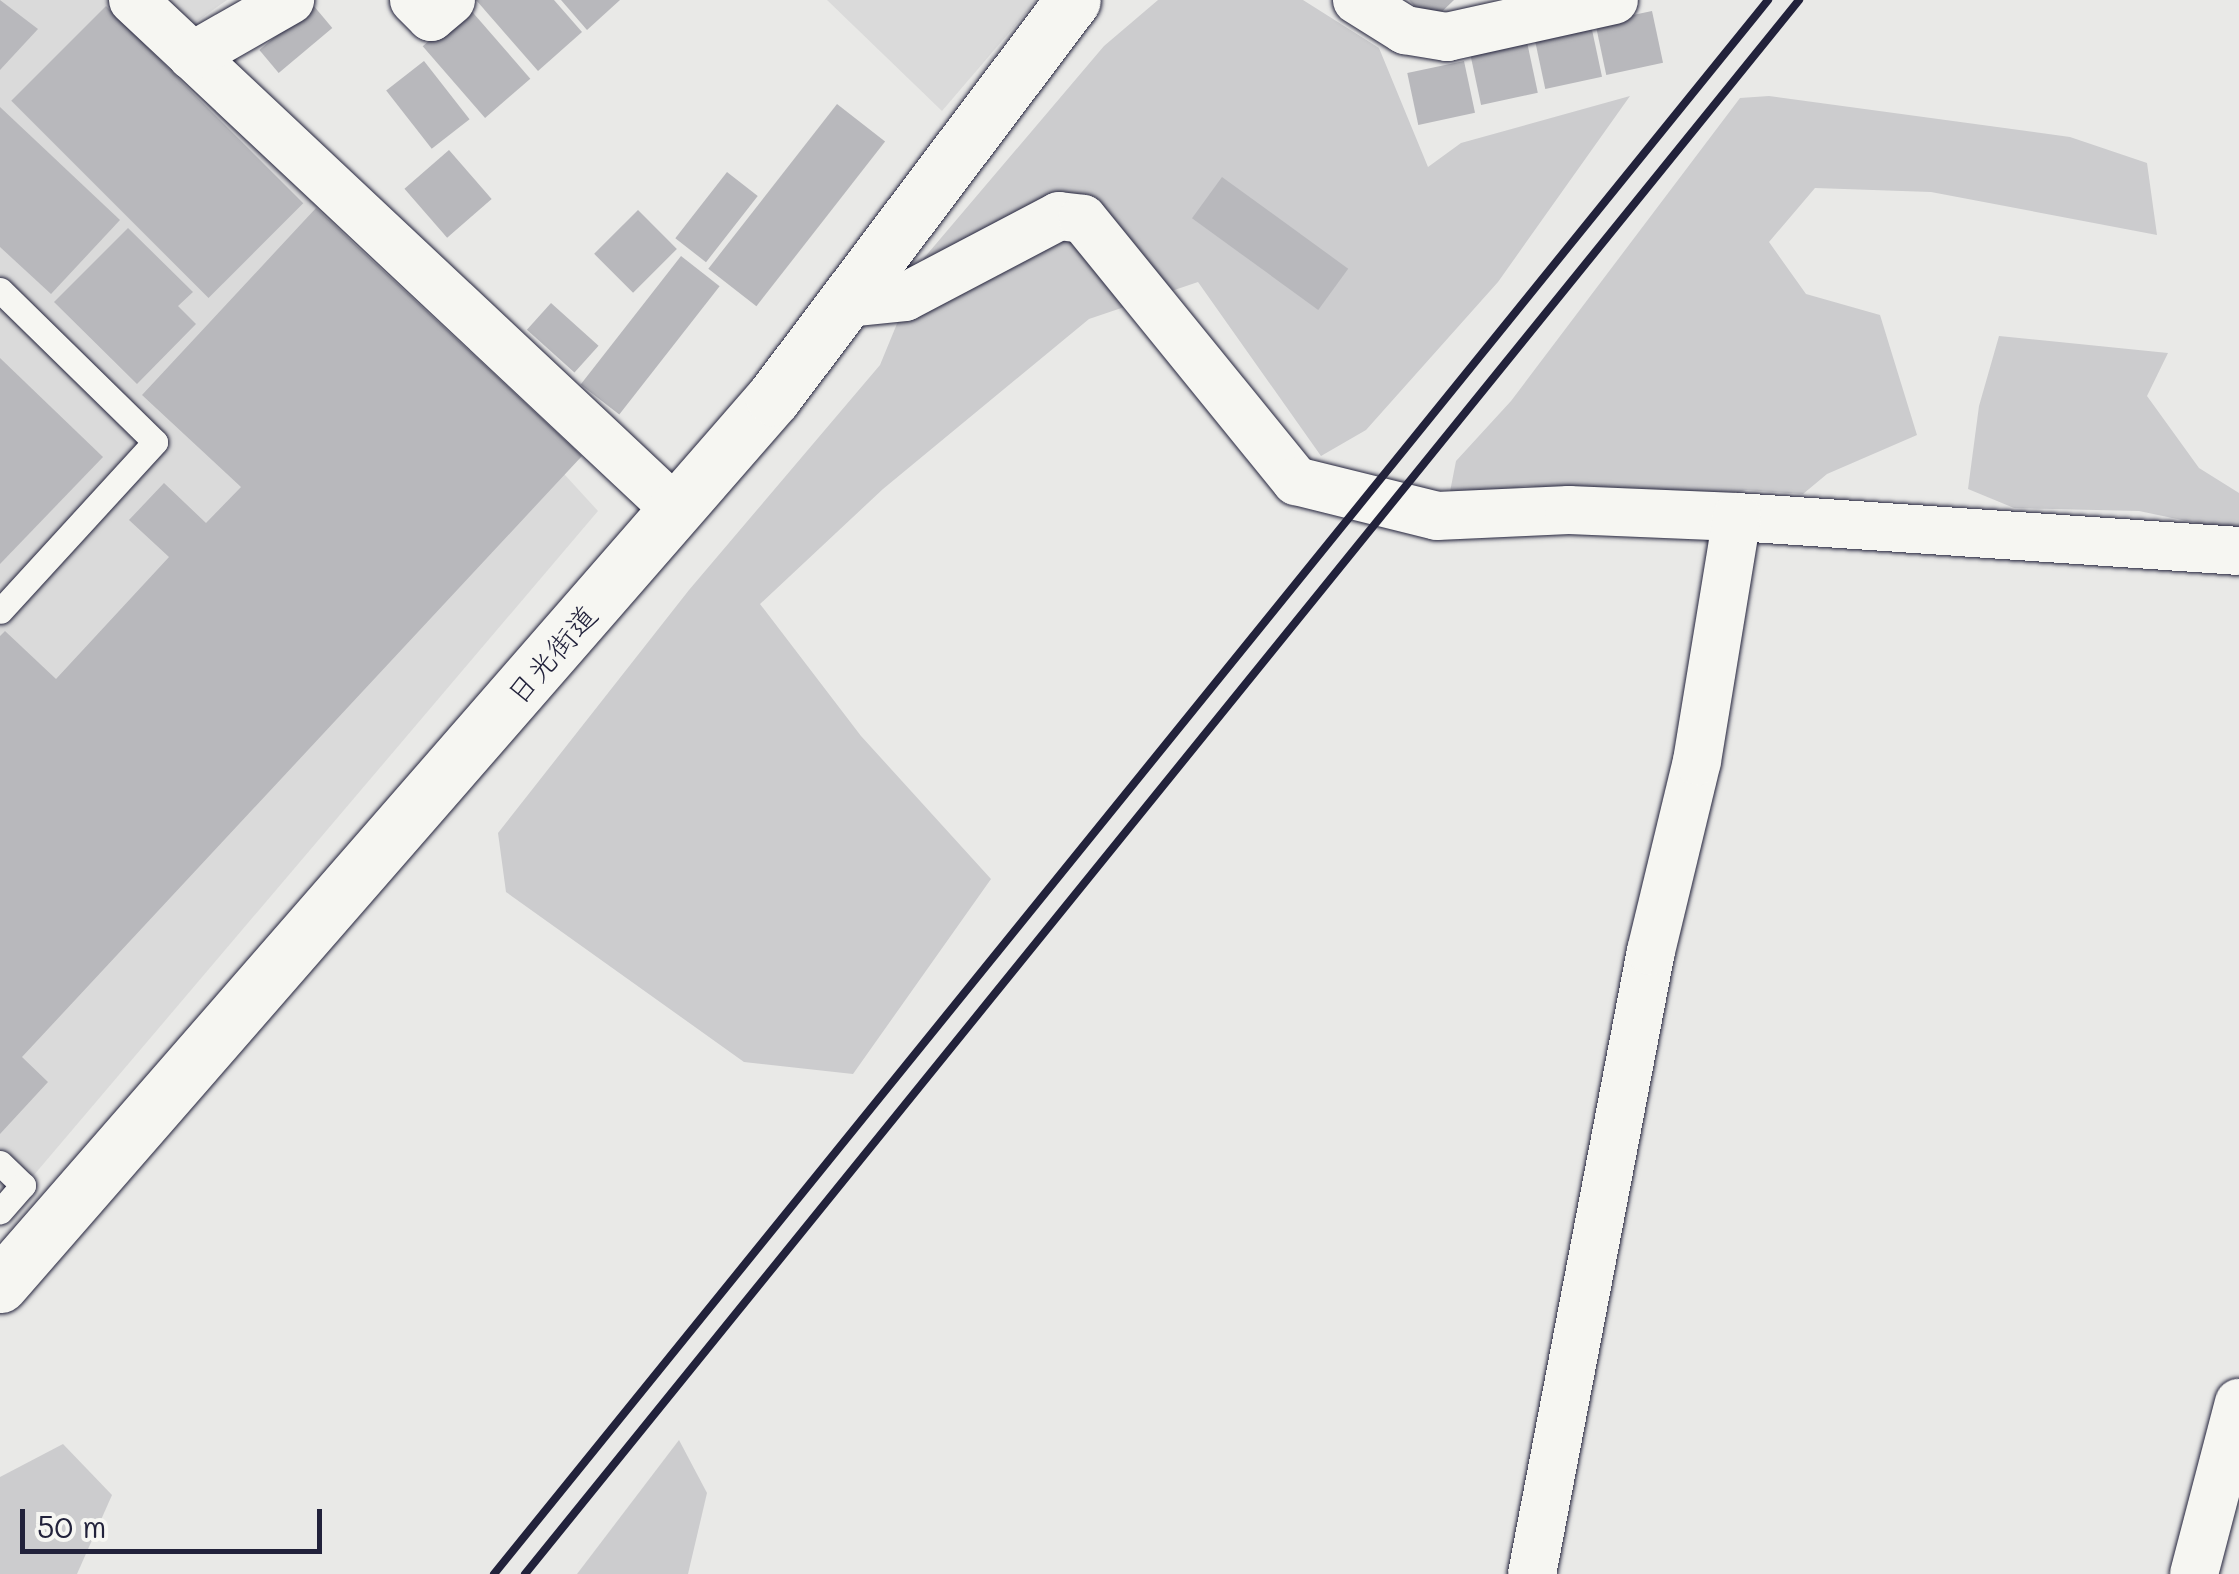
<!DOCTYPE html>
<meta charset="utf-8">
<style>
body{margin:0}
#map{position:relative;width:2239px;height:1574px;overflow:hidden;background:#e9e9e7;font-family:Mali,"Klee One",sans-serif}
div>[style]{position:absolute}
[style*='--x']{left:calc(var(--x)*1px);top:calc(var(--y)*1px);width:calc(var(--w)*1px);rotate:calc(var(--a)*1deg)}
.built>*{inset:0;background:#dadada}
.green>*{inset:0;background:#ccccce}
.building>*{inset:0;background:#b8b8bc;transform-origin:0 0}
.roads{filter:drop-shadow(0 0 2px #22223b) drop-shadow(0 0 2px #22223b)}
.lane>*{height:25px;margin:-12.5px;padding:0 12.5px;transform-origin:12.5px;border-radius:12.5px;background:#f6f6f2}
.street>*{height:48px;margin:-24px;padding:0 24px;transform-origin:24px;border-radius:24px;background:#f6f6f2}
.secondary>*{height:55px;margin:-27.5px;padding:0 27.5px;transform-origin:27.5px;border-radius:27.5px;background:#f6f6f2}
.rail>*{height:8px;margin:-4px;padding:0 4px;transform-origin:4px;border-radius:4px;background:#22223b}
span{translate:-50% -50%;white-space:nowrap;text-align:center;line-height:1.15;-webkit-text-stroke:8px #f6f6f2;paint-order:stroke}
.street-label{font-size:30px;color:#22223b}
.scale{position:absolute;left:20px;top:1509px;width:302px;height:45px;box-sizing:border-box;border:5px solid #22223b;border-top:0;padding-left:12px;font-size:30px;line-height:35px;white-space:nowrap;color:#22223b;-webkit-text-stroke:8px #f6f6f2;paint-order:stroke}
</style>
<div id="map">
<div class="built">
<div style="clip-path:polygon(0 0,113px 0,232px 111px,598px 511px,0 1215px)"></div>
<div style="clip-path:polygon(160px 0,227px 0,189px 27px)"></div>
<div style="clip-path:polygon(827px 0,1037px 0,942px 111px)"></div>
</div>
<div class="green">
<div style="clip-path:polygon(1158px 0,1303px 0,1379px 48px,1428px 167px,1461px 143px,1630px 96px,1498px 282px,1366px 430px,1321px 456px,1198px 282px,1089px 319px,883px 489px,760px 604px,861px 736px,991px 879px,853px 1074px,744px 1062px,506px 892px,498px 833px,689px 590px,880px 365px,924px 258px,1104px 46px)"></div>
<div style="clip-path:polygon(1769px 96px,2070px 137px,2147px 163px,2157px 235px,1931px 192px,1815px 188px,1769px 242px,1806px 294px,1880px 315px,1917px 435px,1827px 474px,1803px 494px,1746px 490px,1702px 501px,1525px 486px,1448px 502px,1456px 461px,1511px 401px,1740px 98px)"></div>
<div style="clip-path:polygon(1999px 336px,2168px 353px,2147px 396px,2199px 468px,2239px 493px,2239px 532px,2139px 511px,2014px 508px,1968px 489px,1979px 406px)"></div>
<div style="clip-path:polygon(679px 1440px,707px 1493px,688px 1574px,577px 1574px)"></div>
<div style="clip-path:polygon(63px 1444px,112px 1495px,77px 1574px,0 1574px,0 1477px)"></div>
</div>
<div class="building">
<div style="clip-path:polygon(0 0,38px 29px,0 70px)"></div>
<div style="clip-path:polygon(476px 0,554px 0,582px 32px,538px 71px)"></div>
<div style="clip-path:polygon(561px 0,620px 0,587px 30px)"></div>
<div style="clip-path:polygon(1409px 0,1454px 0,1430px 23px)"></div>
<div style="left:313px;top:5px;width:30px;height:70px;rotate:50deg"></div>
<div style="left:106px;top:6px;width:279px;height:134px;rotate:45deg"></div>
<div style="left:468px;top:7px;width:95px;height:60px;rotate:49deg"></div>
<div style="left:1652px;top:11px;width:53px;height:58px;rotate:78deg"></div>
<div style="left:1591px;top:25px;width:53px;height:58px;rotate:78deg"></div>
<div style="left:1527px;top:42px;width:52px;height:58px;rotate:78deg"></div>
<div style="left:424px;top:61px;width:74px;height:48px;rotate:52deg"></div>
<div style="left:1464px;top:61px;width:53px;height:58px;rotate:78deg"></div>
<div style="left:837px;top:104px;width:61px;height:209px;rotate:38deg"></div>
<div style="clip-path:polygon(0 107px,120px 220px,51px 294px,0 247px)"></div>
<div style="left:449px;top:150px;width:65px;height:59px;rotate:49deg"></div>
<div style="left:727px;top:172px;width:39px;height:84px;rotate:38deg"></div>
<div style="left:1222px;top:177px;width:156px;height:51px;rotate:36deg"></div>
<div style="clip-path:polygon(316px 208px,582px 456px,22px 1057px,48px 1082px,0 1134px,0 636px,5px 631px,56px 679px,169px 557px,129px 520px,164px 483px,206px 523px,241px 487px,142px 395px)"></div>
<div style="left:638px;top:210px;width:55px;height:62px;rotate:45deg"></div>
<div style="clip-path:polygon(128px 228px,193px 292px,178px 306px,196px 324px,137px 384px,54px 302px)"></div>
<div style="left:681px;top:256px;width:49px;height:163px;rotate:38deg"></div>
<div style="left:551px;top:303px;width:64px;height:36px;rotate:42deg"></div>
<div style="clip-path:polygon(0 358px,103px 457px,0 564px)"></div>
</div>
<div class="roads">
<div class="lane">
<div style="--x:0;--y:290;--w:217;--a:44.4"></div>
<div style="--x:155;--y:442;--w:229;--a:132.5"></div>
<div style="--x:0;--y:1163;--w:32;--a:44"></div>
<div style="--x:23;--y:1185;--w:35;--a:131"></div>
</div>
<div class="street">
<div style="--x:133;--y:0;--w:745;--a:43.2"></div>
<div style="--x:414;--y:0;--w:24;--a:45"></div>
<div style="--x:431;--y:17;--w:26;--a:-40"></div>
<div style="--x:1357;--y:0;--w:57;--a:32"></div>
<div style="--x:1405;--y:30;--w:43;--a:9.5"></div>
<div style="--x:1447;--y:37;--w:171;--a:-12.5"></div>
<div style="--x:192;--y:56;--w:113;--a:-29.7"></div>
<div style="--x:846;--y:303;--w:59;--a:-5.8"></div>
<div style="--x:905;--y:297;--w:174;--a:-27.7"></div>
<div style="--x:1059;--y:216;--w:24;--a:7"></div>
<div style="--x:1083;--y:219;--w:338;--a:50.9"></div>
<div style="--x:1296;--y:481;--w:145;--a:13.9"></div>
<div style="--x:1437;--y:516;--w:132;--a:-2.6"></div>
<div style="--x:1569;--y:510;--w:168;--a:2.4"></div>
<div style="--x:1737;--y:517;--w:503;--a:3.87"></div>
<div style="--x:1532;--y:1574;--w:634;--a:-79.19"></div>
<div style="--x:1651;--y:951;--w:195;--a:-76.4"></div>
<div style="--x:1697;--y:761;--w:247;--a:-80.7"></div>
<div style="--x:2194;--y:1574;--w:177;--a:-75.3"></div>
</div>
<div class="secondary">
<div style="--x:0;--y:1285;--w:1177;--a:-48.93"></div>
<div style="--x:773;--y:398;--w:498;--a:-53"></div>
</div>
</div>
<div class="rail">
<div style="--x:494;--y:1574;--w:2025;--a:-51.01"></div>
<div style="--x:525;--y:1574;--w:2025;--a:-51.01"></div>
</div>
<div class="street-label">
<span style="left:551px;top:654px;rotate:-49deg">日光街道</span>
</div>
<div class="scale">50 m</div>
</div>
